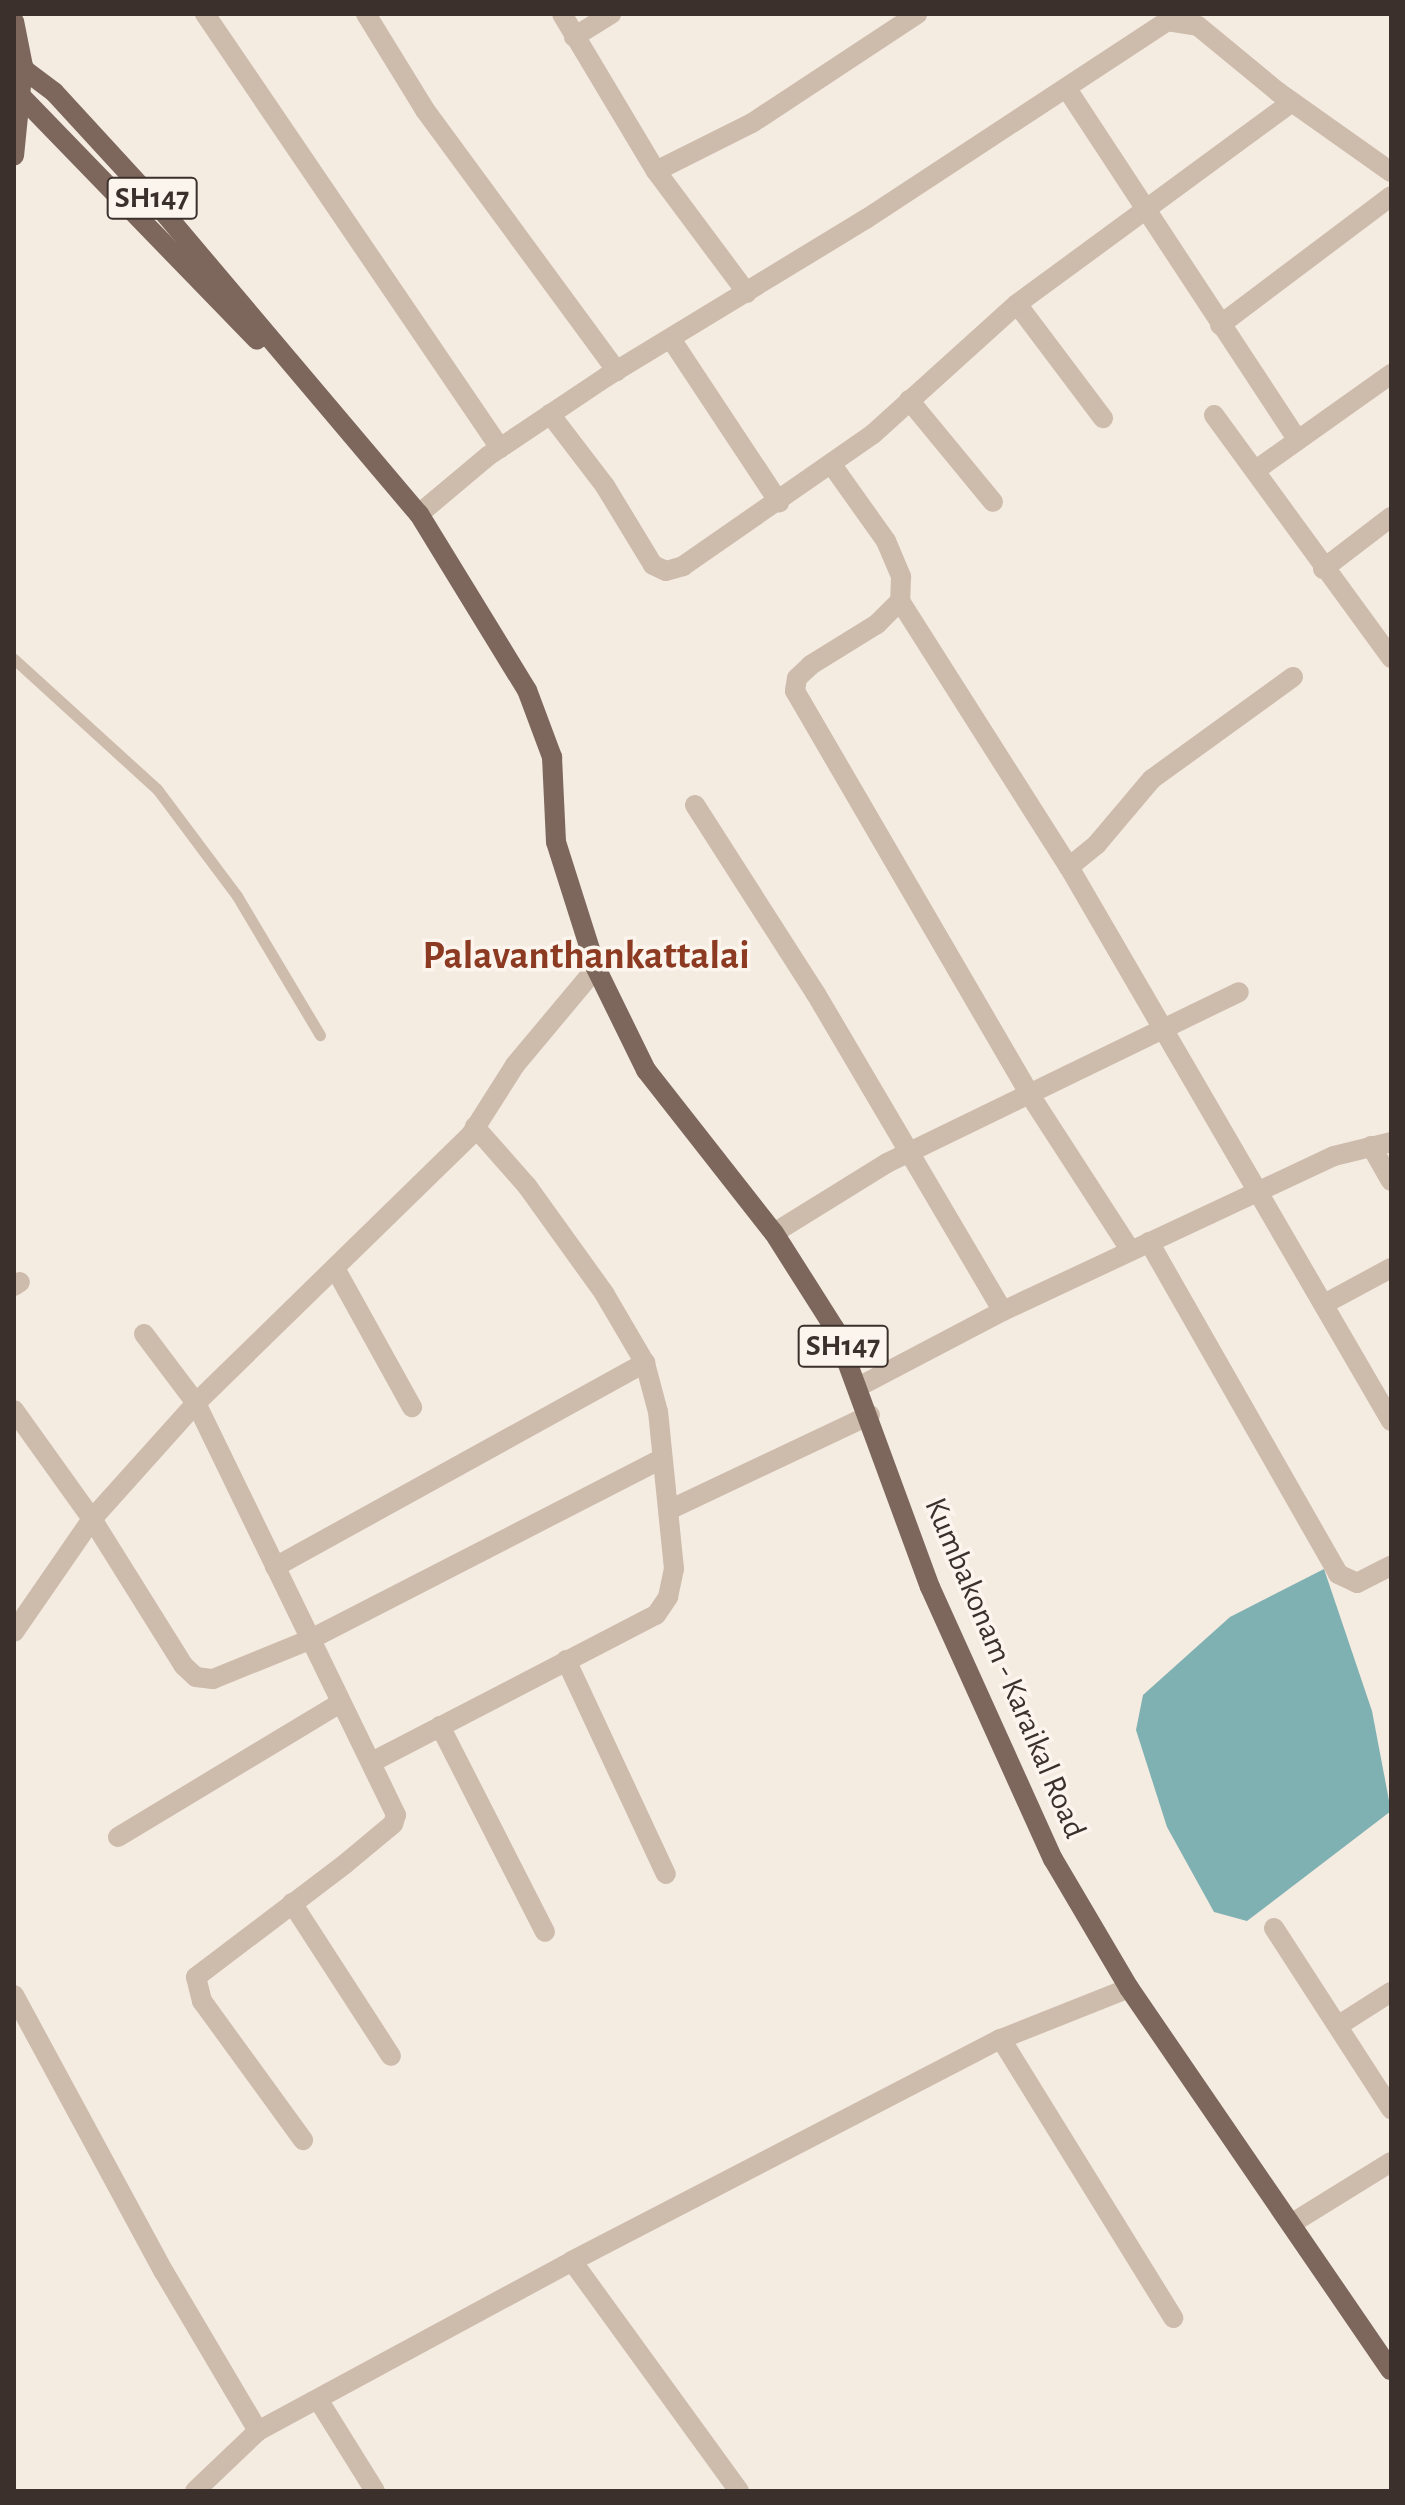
<!DOCTYPE html>
<style>
body{margin:0}
#map{position:relative;width:1405px;height:2505px;overflow:hidden;background:#f4ebe1;font-family:"Alegreya Sans",sans-serif}
div>[style]{position:absolute}
[style*='--x']{left:calc(var(--x)*1px);top:calc(var(--y)*1px);width:calc(var(--w)*1px);rotate:calc(var(--a)*1deg)}
.water>*{inset:0;background:#7fb0b2}
.lane>*{height:11px;margin:-5.5px;padding:0 5.5px;transform-origin:5.5px;border-radius:5.5px;background:#cdbbac}
.street>*{height:20px;margin:-10px;padding:0 10px;transform-origin:10px;border-radius:10px;background:#cdbbac}
.primary>*{height:20px;margin:-10px;padding:0 10px;transform-origin:10px;border-radius:10px;background:#7d675c}
span{translate:-50% -50%;white-space:nowrap;text-align:center;line-height:1.15;-webkit-text-stroke:7px #fbf5ee;paint-order:stroke}
.shield-label span{padding:2px 6px;background:#fbf5ee;border:2px solid;border-radius:6px;-webkit-text-stroke-width:0}
.shield-label{font-size:30px;color:#3b302b;font-weight:700}
.street-label{font-size:32px;color:#3b302b}
.district-label{font-size:40px;color:#8c3b22;font-weight:700}
.frame{position:absolute;inset:0;border:16px solid #3b302b;pointer-events:none}
</style>
<div id="map">
<div class="water">
<div style="clip-path:polygon(1324px 1569px,1372px 1711px,1391px 1811px,1247px 1921px,1214px 1912px,1167px 1827px,1136px 1730px,1143px 1695px,1230px 1617px)"></div>
</div>
<div class="lane">
<div style="--x:14;--y:659;--w:193;--a:42.3"></div>
<div style="--x:157;--y:789;--w:134;--a:53.2"></div>
<div style="--x:237;--y:896;--w:162;--a:59.2"></div>
</div>
<div class="street">
<div style="--x:205;--y:14;--w:525;--a:55.8"></div>
<div style="--x:366;--y:14;--w:113;--a:58.4"></div>
<div style="--x:425;--y:110;--w:324;--a:53.7"></div>
<div style="--x:562;--y:14;--w:183;--a:59.1"></div>
<div style="--x:656;--y:171;--w:152;--a:53.3"></div>
<div style="--x:574;--y:37;--w:44;--a:-31.9"></div>
<div style="--x:1067;--y:89;--w:420;--a:56.7"></div>
<div style="--x:656;--y:171;--w:107;--a:-26.6"></div>
<div style="--x:752;--y:123;--w:198;--a:-33.4"></div>
<div style="--x:1017;--y:304;--w:143;--a:53"></div>
<div style="--x:1220;--y:325;--w:214;--a:-37"></div>
<div style="--x:671;--y:339;--w:196;--a:56.5"></div>
<div style="--x:909;--y:400;--w:132;--a:50.5"></div>
<div style="--x:550;--y:414;--w:91;--a:52.6"></div>
<div style="--x:605;--y:486;--w:92;--a:58.7"></div>
<div style="--x:653;--y:565;--w:14;--a:25"></div>
<div style="--x:666;--y:571;--w:18;--a:-16"></div>
<div style="--x:683;--y:566;--w:231;--a:-34.8"></div>
<div style="--x:873;--y:434;--w:194;--a:-42.1"></div>
<div style="--x:1017;--y:304;--w:341;--a:-36.3"></div>
<div style="--x:1214;--y:415;--w:301;--a:53.9"></div>
<div style="--x:832;--y:465;--w:93;--a:54.6"></div>
<div style="--x:886;--y:541;--w:39;--a:67"></div>
<div style="--x:901;--y:577;--w:24;--a:92"></div>
<div style="--x:900;--y:601;--w:33;--a:135"></div>
<div style="--x:877;--y:624;--w:78;--a:148.2"></div>
<div style="--x:811;--y:665;--w:19;--a:137"></div>
<div style="--x:797;--y:678;--w:13;--a:99"></div>
<div style="--x:795;--y:691;--w:464;--a:59.8"></div>
<div style="--x:1028;--y:1092;--w:189;--a:57.1"></div>
<div style="--x:1256;--y:470;--w:166;--a:-35.4"></div>
<div style="--x:419;--y:514;--w:90;--a:-40"></div>
<div style="--x:488;--y:456;--w:142;--a:-33.8"></div>
<div style="--x:606;--y:377;--w:304;--a:-31.3"></div>
<div style="--x:866;--y:219;--w:360;--a:-33.3"></div>
<div style="--x:1167;--y:21;--w:31;--a:9"></div>
<div style="--x:1198;--y:26;--w:104;--a:39.5"></div>
<div style="--x:1278;--y:92;--w:138;--a:35.3"></div>
<div style="--x:1323;--y:569;--w:86;--a:-37.4"></div>
<div style="--x:900;--y:601;--w:315;--a:57.6"></div>
<div style="--x:1069;--y:867;--w:641;--a:59.83"></div>
<div style="--x:695;--y:805;--w:224;--a:57.4"></div>
<div style="--x:816;--y:994;--w:368;--a:59.5"></div>
<div style="--x:1069;--y:867;--w:36;--a:-39"></div>
<div style="--x:1097;--y:844;--w:85;--a:-49.8"></div>
<div style="--x:1152;--y:779;--w:174;--a:-35.9"></div>
<div style="--x:1371;--y:1146;--w:40;--a:60.3"></div>
<div style="--x:774;--y:1233;--w:133;--a:-31.8"></div>
<div style="--x:887;--y:1163;--w:391;--a:-25.9"></div>
<div style="--x:1149;--y:1242;--w:382;--a:60.3"></div>
<div style="--x:1338;--y:1574;--w:21;--a:25"></div>
<div style="--x:1357;--y:1583;--w:38;--a:-27"></div>
<div style="--x:336;--y:1270;--w:157;--a:61"></div>
<div style="--x:14;--y:1286;--w:7;--a:-34"></div>
<div style="--x:1326;--y:1303;--w:74;--a:-28.3"></div>
<div style="--x:144;--y:1334;--w:86;--a:53"></div>
<div style="--x:196;--y:1403;--w:458;--a:64.1"></div>
<div style="--x:396;--y:1815;--w:9;--a:108"></div>
<div style="--x:393;--y:1824;--w:62;--a:140.2"></div>
<div style="--x:345;--y:1864;--w:187;--a:142.8"></div>
<div style="--x:196;--y:1977;--w:25;--a:76"></div>
<div style="--x:202;--y:2001;--w:172;--a:54"></div>
<div style="--x:860;--y:1386;--w:161;--a:-27.7"></div>
<div style="--x:1003;--y:1311;--w:365;--a:-25.1"></div>
<div style="--x:1334;--y:1156;--w:59;--a:-13.8"></div>
<div style="--x:14;--y:1410;--w:134;--a:54.4"></div>
<div style="--x:92;--y:1519;--w:173;--a:58"></div>
<div style="--x:184;--y:1666;--w:16;--a:43"></div>
<div style="--x:196;--y:1677;--w:17;--a:7"></div>
<div style="--x:213;--y:1679;--w:104;--a:-22.1"></div>
<div style="--x:309;--y:1640;--w:396;--a:-27.2"></div>
<div style="--x:671;--y:1509;--w:220;--a:-25.3"></div>
<div style="--x:275;--y:1567;--w:423;--a:-28.9"></div>
<div style="--x:14;--y:1632;--w:137;--a:-55.4"></div>
<div style="--x:92;--y:1519;--w:156;--a:-48.1"></div>
<div style="--x:196;--y:1403;--w:383;--a:-44.3"></div>
<div style="--x:470;--y:1136;--w:84;--a:-57.6"></div>
<div style="--x:515;--y:1065;--w:126;--a:-50.1"></div>
<div style="--x:566;--y:1660;--w:236;--a:65"></div>
<div style="--x:440;--y:1726;--w:231;--a:63"></div>
<div style="--x:372;--y:1762;--w:320;--a:-27.4"></div>
<div style="--x:656;--y:1615;--w:22;--a:-56"></div>
<div style="--x:668;--y:1597;--w:29;--a:-78"></div>
<div style="--x:674;--y:1569;--w:158;--a:-95.8"></div>
<div style="--x:658;--y:1412;--w:51;--a:-104.9"></div>
<div style="--x:645;--y:1363;--w:81;--a:-120.4"></div>
<div style="--x:604;--y:1293;--w:132;--a:-125.7"></div>
<div style="--x:527;--y:1186;--w:79;--a:-131.4"></div>
<div style="--x:118;--y:1837;--w:259;--a:-31.1"></div>
<div style="--x:292;--y:1903;--w:182;--a:57.1"></div>
<div style="--x:1274;--y:1928;--w:216;--a:57.1"></div>
<div style="--x:14;--y:1995;--w:315;--a:61.6"></div>
<div style="--x:164;--y:2272;--w:185;--a:59.4"></div>
<div style="--x:1339;--y:2025;--w:62;--a:-32.4"></div>
<div style="--x:1001;--y:2039;--w:328;--a:58.3"></div>
<div style="--x:1294;--y:2222;--w:114;--a:-31.7"></div>
<div style="--x:572;--y:2261;--w:284;--a:54"></div>
<div style="--x:319;--y:2401;--w:106;--a:58.1"></div>
<div style="--x:195;--y:2491;--w:87;--a:-43.6"></div>
<div style="--x:258;--y:2431;--w:357;--a:-28.4"></div>
<div style="--x:572;--y:2261;--w:483;--a:-27.4"></div>
<div style="--x:1001;--y:2039;--w:138;--a:-21.7"></div>
</div>
<div class="primary">
<div style="--x:14;--y:21;--w:46;--a:78.7"></div>
<div style="--x:23;--y:66;--w:90;--a:95.7"></div>
<div style="--x:14;--y:62;--w:50;--a:36.9"></div>
<div style="--x:54;--y:92;--w:149;--a:47.4"></div>
<div style="--x:155;--y:202;--w:409;--a:49.8"></div>
<div style="--x:419;--y:514;--w:206;--a:58.5"></div>
<div style="--x:527;--y:690;--w:72;--a:69.5"></div>
<div style="--x:552;--y:757;--w:85;--a:87.3"></div>
<div style="--x:556;--y:842;--w:132;--a:72.4"></div>
<div style="--x:596;--y:968;--w:114;--a:63.9"></div>
<div style="--x:646;--y:1070;--w:207;--a:51.9"></div>
<div style="--x:774;--y:1233;--w:114;--a:57.6"></div>
<div style="--x:835;--y:1329;--w:275;--a:69.8"></div>
<div style="--x:930;--y:1587;--w:299;--a:65.7"></div>
<div style="--x:1053;--y:1859;--w:150;--a:59.5"></div>
<div style="--x:1129;--y:1988;--w:463;--a:55.6"></div>
<div style="--x:14;--y:89;--w:349;--a:45.9"></div>
</div>
<div class="shield-label">
<span style="left:152px;top:198px">SH147</span>
<span style="left:843px;top:1346px">SH147</span>
</div>
<div class="street-label">
<span style="left:1005px;top:1668px;rotate:67deg">Kumbakonam - Karaikal Road</span>
</div>
<div class="district-label">
<span style="left:586px;top:956px">Palavanthankattalai</span>
</div>
<div class="frame"></div>
</div>
